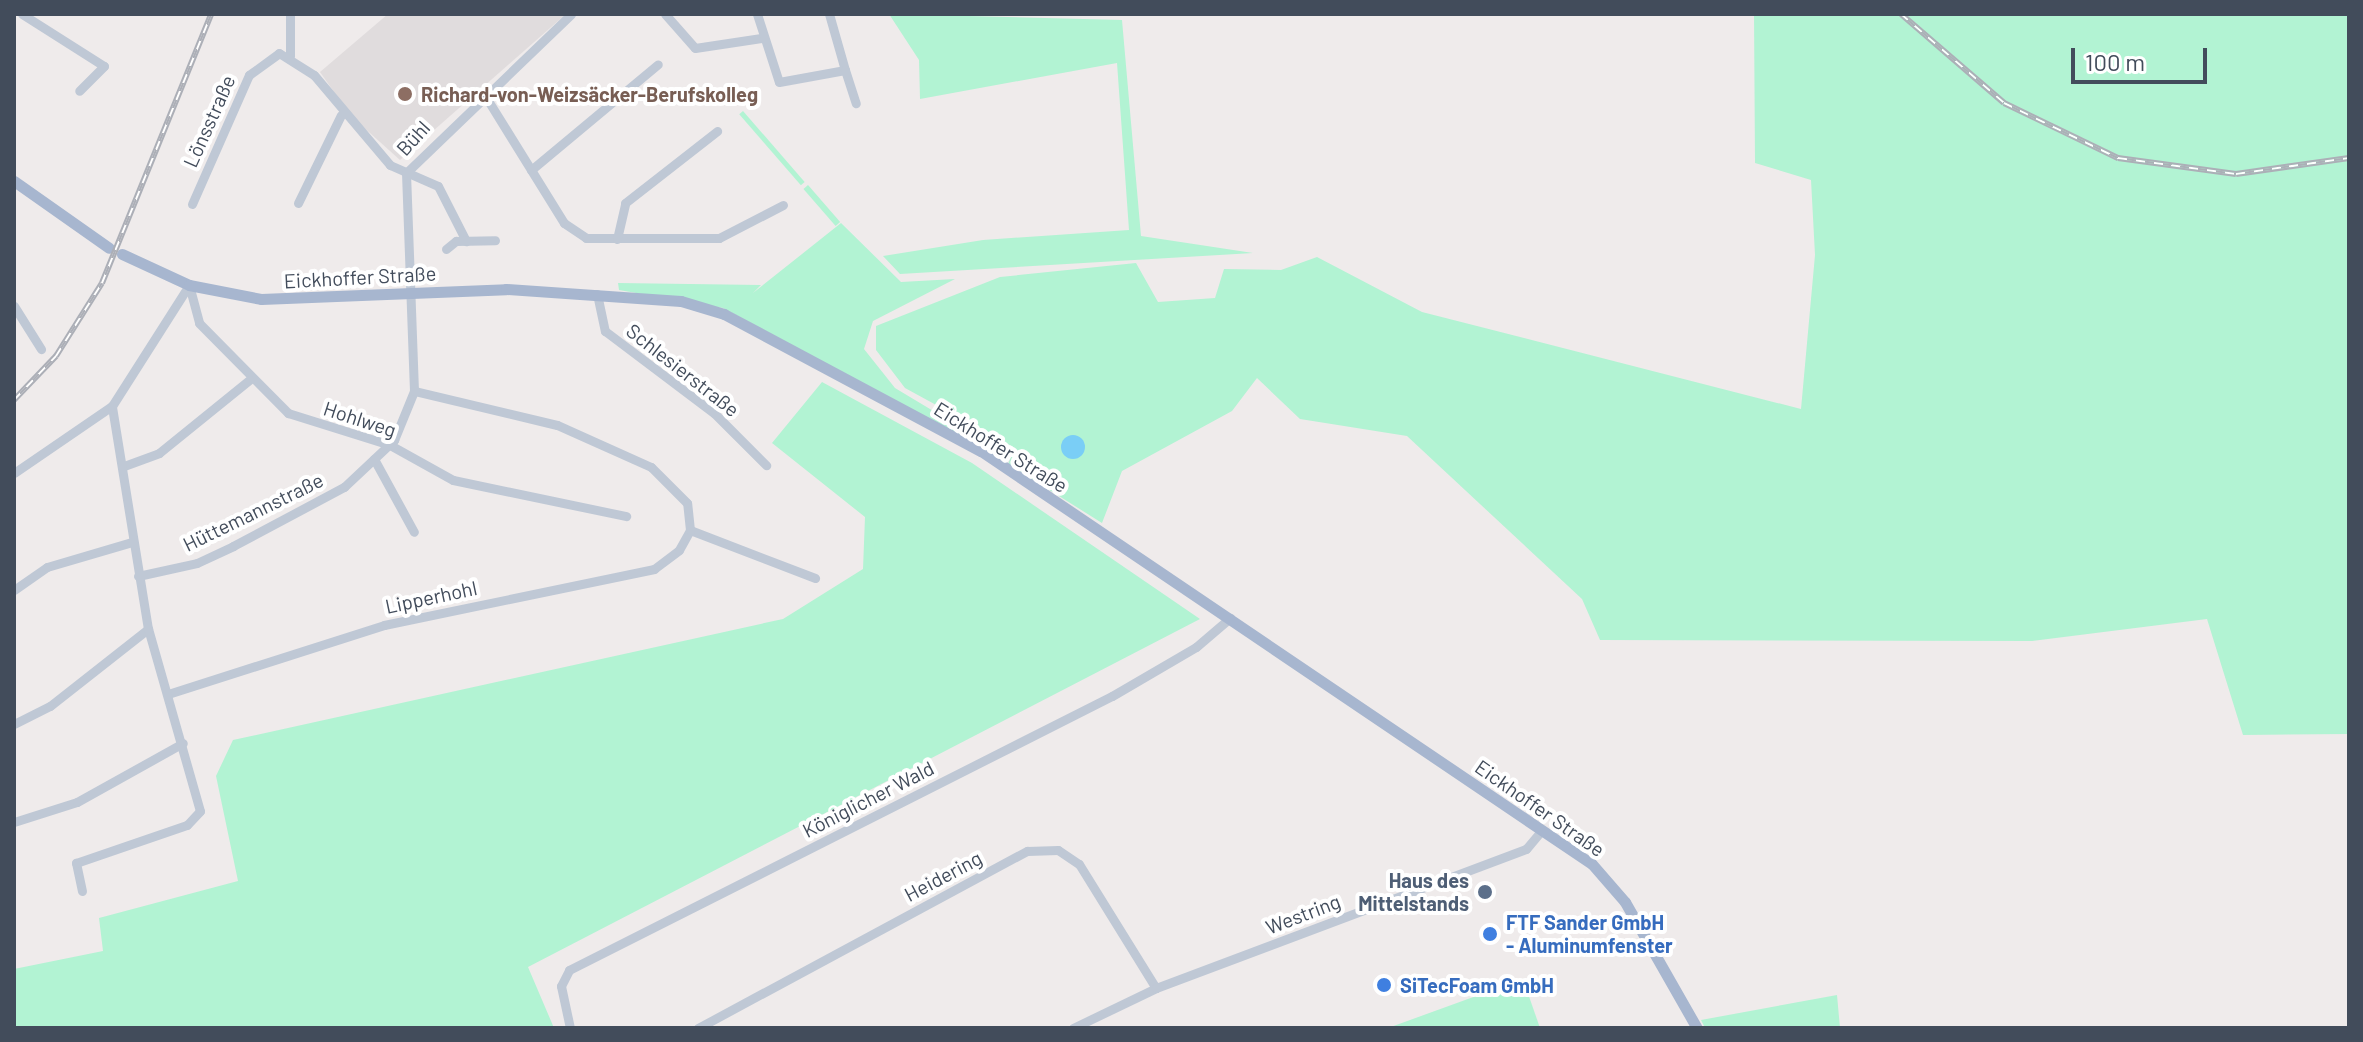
<!DOCTYPE html>
<meta charset="utf-8">
<style>
body{margin:0}
#map{position:relative;width:2363px;height:1042px;overflow:hidden;background:#efebeb;font-family:Barlow,sans-serif}
div>[style]{position:absolute}
[style*='--x']{left:calc(var(--x)*1px);top:calc(var(--y)*1px);width:calc(var(--w)*1px);rotate:calc(var(--a)*1deg)}
.education>*{inset:0;background:#e0dcdd}
.green>*{inset:0;background:#b2f3d3;transform-origin:0 0}
.water>*{inset:0;background:#7acef6}
.round{border-radius:50%}
.minor>*{height:9px;margin:-4.5px;padding:0 4.5px;transform-origin:4.5px;border-radius:4.5px;background:#bfc8d5}
.major>*{height:11px;margin:-5.5px;padding:0 5.5px;transform-origin:5.5px;border-radius:5.5px;background:#a7b6cf}
.rail>*{height:6px;margin-top:-3px;transform-origin:0;background:repeating-linear-gradient(90deg,#fff 0 9px,#acafb7 0 18px);box-sizing:border-box;border-block:2px solid #acafb7}
.dots>*{width:22px;height:22px;translate:-50% -50%;box-sizing:border-box;border:4px solid #fff;border-radius:50%}
span{translate:-50% -50%;white-space:nowrap;text-align:center;line-height:1.15;-webkit-text-stroke:8px #fff;paint-order:stroke}
.education-label{font-size:20px;color:#785e54;font-weight:700}
.left{translate:0 -50%;text-align:left}
.street-label{font-size:20px;color:#424c5b}
.service-label{font-size:20px;color:#4e5e75;font-weight:700}
.right{translate:-100% -50%;text-align:right}
.shop-label{font-size:20px;color:#366cbe;font-weight:700}
.frame{position:absolute;inset:0;border:16px solid #424c5b;pointer-events:none}
.scale{position:absolute;left:2071px;top:48px;width:136px;height:36px;box-sizing:border-box;border:4px solid #424c5b;border-top:0;padding-left:10px;font-size:24px;line-height:28px;white-space:nowrap;color:#424c5b;-webkit-text-stroke:6px #fff;paint-order:stroke}
</style>
<div id="map">
<div class="education">
<div style="clip-path:polygon(388px 14px,566px 14px,400px 160px,351px 116px,320px 72px)"></div>
</div>
<div class="green">
<div style="clip-path:polygon(889px 14px,1122px 20px,1141px 236px,1253px 253px,900px 274px,883px 256px,983px 240px,1129px 230px,1117px 63px,920px 99px,919px 60px)"></div>
<div style="clip-path:polygon(1754px 14px,2349px 14px,2349px 734px,2243px 735px,2207px 619px,2032px 641px,1600px 640px,1582px 599px,1407px 436px,1300px 419px,1257px 378px,1232px 411px,1122px 471px,1102px 523px,1008px 464px,1015px 448px,905px 388px,876px 350px,876px 326px,1000px 277px,1136px 263px,1158px 302px,1215px 298px,1224px 269px,1281px 270px,1317px 257px,1422px 312px,1801px 409px,1815px 255px,1811px 180px,1755px 163px)"></div>
<div style="left:743px;top:111px;width:94px;height:5px;rotate:49deg"></div>
<div style="left:808px;top:185px;width:49px;height:6px;rotate:49deg"></div>
<div style="clip-path:polygon(841px 223px,901px 282px,955px 279px,873px 321px,864px 349px,895px 388px,980px 439px,968px 440px,723px 308px,619px 290px,618px 283px,761px 285px,753px 293px)"></div>
<div style="clip-path:polygon(822px 382px,972px 463px,1200px 619px,528px 967px,554px 1028px,14px 1028px,14px 969px,103px 951px,99px 918px,238px 881px,216px 776px,233px 740px,783px 619px,863px 569px,865px 517px,772px 443px)"></div>
<div style="clip-path:polygon(1523px 979px,1540px 1028px,1388px 1028px)"></div>
<div style="clip-path:polygon(1837px 995px,1840px 1028px,1705px 1028px,1701px 1020px)"></div>
</div>
<div class="water">
<div class="round" style="left:1061px;top:435px;width:24px;height:24px"></div>
</div>
<div class="minor">
<div style="--x:22;--y:14;--w:97;--a:32.4"></div>
<div style="--x:104;--y:66;--w:35;--a:135"></div>
<div style="--x:290;--y:14;--w:42;--a:90"></div>
<div style="--x:665;--y:14;--w:45;--a:48.6"></div>
<div style="--x:695;--y:48;--w:67;--a:-8.6"></div>
<div style="--x:757;--y:14;--w:71;--a:72.1"></div>
<div style="--x:779;--y:82;--w:67;--a:-10.3"></div>
<div style="--x:845;--y:70;--w:58;--a:-105.9"></div>
<div style="--x:845;--y:70;--w:35;--a:72"></div>
<div style="--x:484;--y:94;--w:152;--a:58.2"></div>
<div style="--x:564;--y:223;--w:27;--a:34"></div>
<div style="--x:586;--y:238;--w:133;--a:0"></div>
<div style="--x:719;--y:238;--w:72;--a:-27.3"></div>
<div style="--x:531;--y:170;--w:165;--a:-39.8"></div>
<div style="--x:298;--y:203;--w:98;--a:-64"></div>
<div style="--x:192;--y:204;--w:141;--a:-66.2"></div>
<div style="--x:249;--y:75;--w:37;--a:-36"></div>
<div style="--x:279;--y:53;--w:41;--a:32.2"></div>
<div style="--x:314;--y:75;--w:118;--a:49.8"></div>
<div style="--x:390;--y:165;--w:52;--a:23.6"></div>
<div style="--x:438;--y:186;--w:62;--a:63"></div>
<div style="--x:617;--y:239;--w:37;--a:-77"></div>
<div style="--x:625;--y:203;--w:117;--a:-38"></div>
<div style="--x:446;--y:249;--w:13;--a:-39"></div>
<div style="--x:456;--y:241;--w:39;--a:-1"></div>
<div style="--x:189;--y:285;--w:39;--a:75"></div>
<div style="--x:199;--y:323;--w:127;--a:45.3"></div>
<div style="--x:288;--y:413;--w:107;--a:17.4"></div>
<div style="--x:390;--y:445;--w:72;--a:29.1"></div>
<div style="--x:453;--y:480;--w:177;--a:11.8"></div>
<div style="--x:597;--y:294;--w:38;--a:78"></div>
<div style="--x:605;--y:331;--w:136;--a:37"></div>
<div style="--x:714;--y:413;--w:74;--a:45"></div>
<div style="--x:14;--y:306;--w:51;--a:57.9"></div>
<div style="--x:374;--y:459;--w:83;--a:61.3"></div>
<div style="--x:124;--y:466;--w:37;--a:-20"></div>
<div style="--x:159;--y:453;--w:116;--a:-39"></div>
<div style="--x:14;--y:473;--w:119;--a:-34.4"></div>
<div style="--x:690;--y:530;--w:134;--a:21"></div>
<div style="--x:138;--y:576;--w:60;--a:-12.4"></div>
<div style="--x:197;--y:563;--w:40;--a:-25"></div>
<div style="--x:233;--y:546;--w:126;--a:-28"></div>
<div style="--x:344;--y:487;--w:69;--a:-43.2"></div>
<div style="--x:394;--y:440;--w:53;--a:-67.8"></div>
<div style="--x:414;--y:391;--w:218;--a:-92.1"></div>
<div style="--x:406;--y:173;--w:229;--a:-43.9"></div>
<div style="--x:14;--y:590;--w:40;--a:-34.9"></div>
<div style="--x:47;--y:567;--w:89;--a:-16.4"></div>
<div style="--x:168;--y:694;--w:227;--a:-17.7"></div>
<div style="--x:384;--y:625;--w:276;--a:-11.7"></div>
<div style="--x:654;--y:569;--w:31;--a:-37"></div>
<div style="--x:679;--y:550;--w:23;--a:-61"></div>
<div style="--x:690;--y:530;--w:27;--a:-96"></div>
<div style="--x:687;--y:503;--w:51;--a:-135"></div>
<div style="--x:651;--y:467;--w:103;--a:-155.9"></div>
<div style="--x:557;--y:425;--w:147;--a:-166.6"></div>
<div style="--x:14;--y:724;--w:40;--a:-26.6"></div>
<div style="--x:50;--y:706;--w:125;--a:-38.2"></div>
<div style="--x:14;--y:822;--w:66;--a:-17.6"></div>
<div style="--x:77;--y:802;--w:121;--a:-29.1"></div>
<div style="--x:82;--y:891;--w:29;--a:-102"></div>
<div style="--x:76;--y:863;--w:117;--a:-18.9"></div>
<div style="--x:187;--y:825;--w:19;--a:-47"></div>
<div style="--x:200;--y:811;--w:189;--a:-105.9"></div>
<div style="--x:148;--y:629;--w:226;--a:-99.2"></div>
<div style="--x:112;--y:406;--w:143;--a:-57.5"></div>
<div style="--x:570;--y:1028;--w:43;--a:-102.1"></div>
<div style="--x:561;--y:986;--w:18;--a:-63"></div>
<div style="--x:569;--y:970;--w:608;--a:-26.78"></div>
<div style="--x:1112;--y:696;--w:97;--a:-30.3"></div>
<div style="--x:1196;--y:647;--w:45;--a:-40.5"></div>
<div style="--x:698;--y:1028;--w:374;--a:-28.3"></div>
<div style="--x:1027;--y:851;--w:31;--a:-2"></div>
<div style="--x:1058;--y:850;--w:25;--a:34"></div>
<div style="--x:1079;--y:864;--w:146;--a:58.2"></div>
<div style="--x:1073;--y:1028;--w:92;--a:-25.7"></div>
<div style="--x:1156;--y:988;--w:395;--a:-20.6"></div>
<div style="--x:1526;--y:849;--w:25;--a:-50"></div>
</div>
<div class="major">
<div style="--x:14;--y:181;--w:116;--a:35.2"></div>
<div style="--x:122;--y:254;--w:74;--a:24.8"></div>
<div style="--x:189;--y:285;--w:73;--a:11"></div>
<div style="--x:261;--y:299;--w:245;--a:-2.3"></div>
<div style="--x:506;--y:289;--w:175;--a:3.9"></div>
<div style="--x:681;--y:301;--w:45;--a:16.8"></div>
<div style="--x:724;--y:314;--w:291;--a:28.1"></div>
<div style="--x:981;--y:451;--w:737;--a:34.06"></div>
<div style="--x:1592;--y:864;--w:50;--a:49"></div>
<div style="--x:1625;--y:902;--w:145;--a:60.3"></div>
</div>
<div class="rail">
<div style="--x:1901;--y:14;--w:136;--a:40.8"></div>
<div style="--x:2004;--y:103;--w:127;--a:25.8"></div>
<div style="--x:2118;--y:158;--w:119;--a:7.7"></div>
<div style="--x:2236;--y:174;--w:114;--a:-8.1"></div>
<div style="--x:14;--y:400;--w:61;--a:-46.3"></div>
<div style="--x:56;--y:356;--w:86;--a:-57.8"></div>
<div style="--x:102;--y:283;--w:290;--a:-67.9"></div>
</div>
<div class="dots">
<div style="left:405px;top:94px;background:#8d6e63"></div>
<div style="left:1485px;top:892px;background:#5c6f8a"></div>
<div style="left:1490px;top:934px;background:#3f7fe0"></div>
<div style="left:1384px;top:985px;background:#3f7fe0"></div>
</div>
<div class="education-label">
<span class="left" style="left:421px;top:94px">Richard-von-Weizsäcker-Berufskolleg</span>
</div>
<div class="street-label">
<span style="left:209px;top:121px;rotate:-66deg">Lönsstraße</span>
<span style="left:413px;top:138px;rotate:-48deg">Bühl</span>
<span style="left:360px;top:277px;rotate:-3deg">Eickhoffer Straße</span>
<span style="left:683px;top:370px;rotate:38deg">Schlesierstraße</span>
<span style="left:360px;top:419px;rotate:18deg">Hohlweg</span>
<span style="left:1001px;top:447px;rotate:32deg">Eickhoffer Straße</span>
<span style="left:253px;top:512px;rotate:-26deg">Hüttemannstraße</span>
<span style="left:431px;top:597px;rotate:-12deg">Lipperhohl</span>
<span style="left:868px;top:799px;rotate:-27deg">Königlicher Wald</span>
<span style="left:1540px;top:808px;rotate:35deg">Eickhoffer Straße</span>
<span style="left:943px;top:876px;rotate:-28deg">Heidering</span>
<span style="left:1303px;top:914px;rotate:-21deg">Westring</span>
</div>
<div class="service-label">
<span class="right" style="left:1469px;top:892px">Haus des<br>Mittelstands</span>
</div>
<div class="shop-label">
<span class="left" style="left:1506px;top:934px">FTF Sander GmbH<br>- Aluminumfenster</span>
<span class="left" style="left:1400px;top:985px">SiTecFoam GmbH</span>
</div>
<div class="frame"></div>
<div class="scale">100 m</div>
</div>
